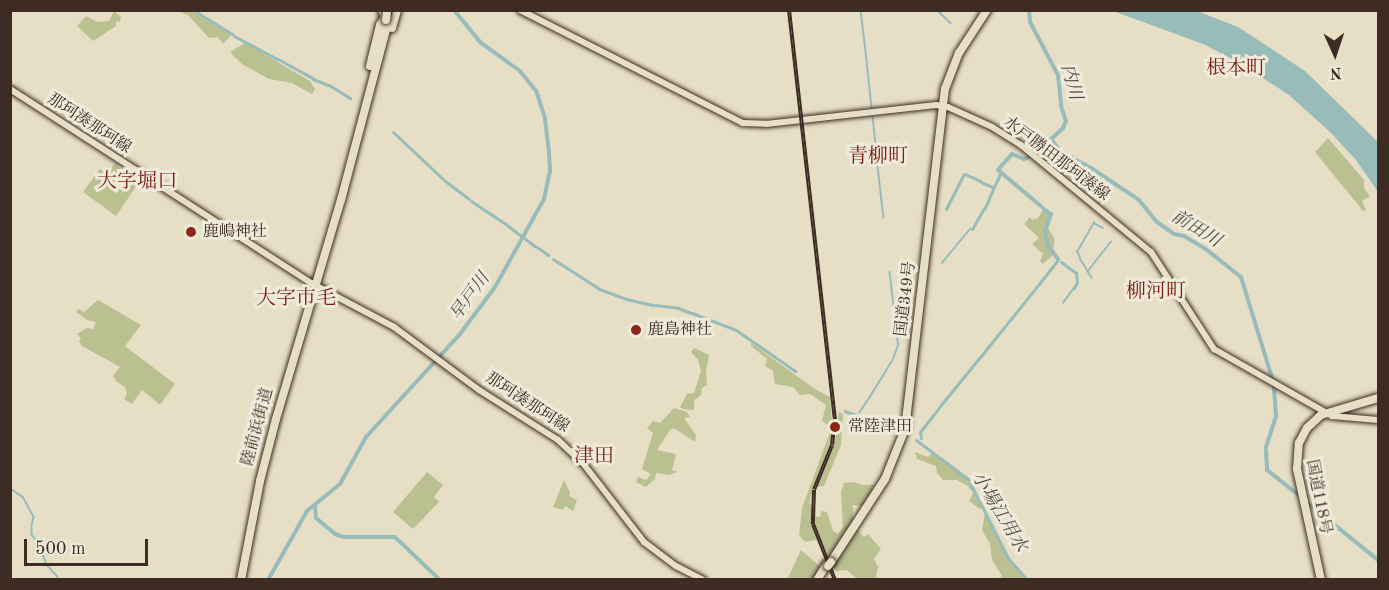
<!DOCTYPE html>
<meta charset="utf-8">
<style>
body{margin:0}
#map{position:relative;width:1389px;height:590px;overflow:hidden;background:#e7dfc5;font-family:"Old Standard TT","Noto Serif JP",serif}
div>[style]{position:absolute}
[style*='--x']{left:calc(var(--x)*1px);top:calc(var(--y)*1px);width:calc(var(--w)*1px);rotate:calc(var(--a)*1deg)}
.green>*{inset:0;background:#bbc091}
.water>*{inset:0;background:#97bcba}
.stream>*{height:1.5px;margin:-0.75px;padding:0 0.75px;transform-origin:0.75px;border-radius:0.75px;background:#97bcba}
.canal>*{height:3px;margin:-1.5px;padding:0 1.5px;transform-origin:1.5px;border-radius:1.5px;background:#97bcba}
.river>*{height:4px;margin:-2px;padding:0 2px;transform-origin:2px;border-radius:2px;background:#97bcba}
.roads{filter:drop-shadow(0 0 2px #3e2b23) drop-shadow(0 0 2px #3e2b23)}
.major>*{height:6px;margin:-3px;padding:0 3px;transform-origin:3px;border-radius:3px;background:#e7dfc5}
.highway>*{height:8px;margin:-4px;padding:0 4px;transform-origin:4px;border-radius:4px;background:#e7dfc5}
.rail>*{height:4px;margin-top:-2px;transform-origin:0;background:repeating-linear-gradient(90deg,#efead9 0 4.5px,#3e2b23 0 9px);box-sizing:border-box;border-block:2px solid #3e2b23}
.bridges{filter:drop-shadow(0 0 2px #3e2b23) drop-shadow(0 0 2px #3e2b23)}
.highway-bridge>*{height:8px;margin:-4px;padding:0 4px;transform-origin:4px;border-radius:4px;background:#e7dfc5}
.dots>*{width:16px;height:16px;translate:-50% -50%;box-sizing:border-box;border:3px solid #efead9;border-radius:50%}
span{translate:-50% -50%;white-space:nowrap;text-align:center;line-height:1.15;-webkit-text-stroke:6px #efead9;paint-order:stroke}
.street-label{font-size:16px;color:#3e2b23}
.poi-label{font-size:16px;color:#3e2b23}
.left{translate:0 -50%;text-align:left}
.water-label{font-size:18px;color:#544f49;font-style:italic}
.quarter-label{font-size:20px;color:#7a1f14}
.frame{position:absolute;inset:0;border:12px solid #3e2b23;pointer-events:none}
.north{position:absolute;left:1305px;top:24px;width:60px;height:60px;-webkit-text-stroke:4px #efead9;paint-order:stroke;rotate:177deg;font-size:16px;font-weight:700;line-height:24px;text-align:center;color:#3e2b23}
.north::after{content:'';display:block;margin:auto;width:21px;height:27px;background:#3e2b23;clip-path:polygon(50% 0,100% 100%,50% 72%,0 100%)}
.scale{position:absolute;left:24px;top:539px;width:124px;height:27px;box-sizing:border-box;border:3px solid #3e2b23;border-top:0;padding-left:8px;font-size:18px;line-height:21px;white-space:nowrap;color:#3e2b23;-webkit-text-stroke:4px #efead9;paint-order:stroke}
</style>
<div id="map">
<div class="green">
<div style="clip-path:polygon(114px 11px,121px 17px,120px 22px,116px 21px,116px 26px,93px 41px,77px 26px,86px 16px,97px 22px,109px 21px)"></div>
<div style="clip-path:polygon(178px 11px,191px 11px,231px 35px,223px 44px,218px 37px,209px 38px,188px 15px)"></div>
<div style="clip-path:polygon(245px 43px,310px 81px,315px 89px,312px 94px,292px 83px,269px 79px,242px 64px,230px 52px)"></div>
<div style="clip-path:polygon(1328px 138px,1364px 180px,1364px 188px,1370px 196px,1362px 201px,1366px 210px,1363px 211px,1315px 152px)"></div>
<div style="clip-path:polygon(115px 163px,137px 185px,116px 216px,83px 192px,100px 169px,107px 174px)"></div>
<div style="clip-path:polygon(1043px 210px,1050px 214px,1048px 228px,1054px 238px,1054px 245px,1052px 256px,1043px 264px,1040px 261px,1043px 254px,1032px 244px,1039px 238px,1024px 224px,1030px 217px,1032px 220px,1038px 218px)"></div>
<div style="clip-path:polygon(98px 300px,141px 325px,125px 346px,175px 384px,160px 405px,142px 390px,132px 404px,124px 399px,127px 394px,125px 387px,117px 382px,113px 376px,120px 367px,82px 346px,79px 341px,81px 338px,77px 334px,87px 328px,93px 329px,96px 322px,87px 320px,76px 312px,78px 309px,84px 312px)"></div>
<div style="clip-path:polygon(751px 343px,815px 389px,830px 397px,833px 435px,810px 498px,810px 504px,815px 507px,815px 516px,820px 517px,821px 511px,827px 512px,833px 531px,838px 534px,843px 527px,841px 492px,844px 483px,854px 482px,862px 485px,875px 485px,862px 506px,853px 505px,853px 521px,829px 555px,819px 539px,805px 542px,799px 535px,802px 508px,830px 432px,830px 427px,822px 421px,826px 405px,810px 394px,800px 395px,793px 387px,775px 384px,773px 371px,765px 366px,767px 359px,751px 346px)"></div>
<div style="clip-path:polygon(694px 348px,709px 355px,706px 372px,707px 385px,702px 388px,701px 395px,694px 401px,694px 410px,683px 409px,680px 407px,687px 394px,694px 393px,701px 371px,698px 360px,691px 352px)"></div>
<div style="clip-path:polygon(674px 408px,687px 412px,690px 417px,684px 418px,696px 435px,695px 442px,674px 428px,670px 430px,657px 450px,676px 454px,672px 470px,677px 472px,669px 475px,656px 473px,655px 479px,646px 487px,636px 482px,638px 477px,646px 480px,651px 474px,642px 469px,653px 433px,647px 428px,653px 421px,660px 423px)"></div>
<div style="clip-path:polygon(839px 412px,843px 414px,841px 445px,824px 486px,817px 487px,835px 440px)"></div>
<div style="clip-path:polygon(915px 452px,928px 457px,932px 453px,963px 474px,976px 495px,982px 506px,980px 509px,969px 501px,973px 493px,968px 486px,957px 480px,943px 480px,937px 473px,936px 466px,917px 459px)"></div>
<div style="clip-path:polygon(427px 472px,443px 485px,434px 497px,439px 502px,413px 529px,393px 512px)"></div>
<div style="clip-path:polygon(564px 480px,570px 492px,569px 496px,577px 500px,573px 511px,565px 506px,563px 510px,553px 507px)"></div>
<div style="clip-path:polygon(985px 513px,1007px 558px,1026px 579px,998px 579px,1002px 576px,992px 560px,990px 544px,982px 530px)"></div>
<div style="clip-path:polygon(857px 529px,864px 537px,868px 534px,881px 549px,874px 559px,878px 567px,876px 577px,880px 579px,857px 579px,847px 570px,836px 571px,833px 566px)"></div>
<div style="clip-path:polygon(801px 550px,822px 568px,814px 579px,787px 580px)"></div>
</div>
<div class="water">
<div style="clip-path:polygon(1113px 11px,1197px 11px,1238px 27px,1305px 71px,1378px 142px,1378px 192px,1356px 160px,1329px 131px,1289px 95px,1240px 63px,1203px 44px)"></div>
</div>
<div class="stream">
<div style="--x:861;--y:10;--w:50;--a:83.2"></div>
<div style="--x:937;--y:10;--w:19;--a:43"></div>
<div style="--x:867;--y:61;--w:47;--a:83.9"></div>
<div style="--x:873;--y:116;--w:49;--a:84.2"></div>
<div style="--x:878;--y:167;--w:51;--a:83.3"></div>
<div style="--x:1080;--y:257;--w:6;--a:-121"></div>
<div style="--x:1077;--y:252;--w:34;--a:-60"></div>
<div style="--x:1094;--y:223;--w:10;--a:29"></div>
<div style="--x:1080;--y:258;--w:23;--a:59"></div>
<div style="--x:942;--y:263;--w:44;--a:-50.5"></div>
<div style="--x:1088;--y:271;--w:37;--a:-52"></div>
<div style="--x:890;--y:272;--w:51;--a:83.3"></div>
<div style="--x:1063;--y:303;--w:19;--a:-54"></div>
<div style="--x:893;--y:359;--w:15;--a:-70"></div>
<div style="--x:898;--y:345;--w:20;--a:-96"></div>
<div style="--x:868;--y:400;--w:46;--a:-58.4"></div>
<div style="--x:859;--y:413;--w:14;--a:-56"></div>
<div style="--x:10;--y:488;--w:16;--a:35"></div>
<div style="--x:23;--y:497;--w:23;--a:61"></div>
<div style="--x:34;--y:517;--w:9;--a:103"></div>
<div style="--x:32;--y:528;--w:7;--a:90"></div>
<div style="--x:32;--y:535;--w:11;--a:49"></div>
<div style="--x:39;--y:543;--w:23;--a:70"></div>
<div style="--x:47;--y:565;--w:16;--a:47"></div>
</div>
<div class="canal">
<div style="--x:193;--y:10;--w:46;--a:31.6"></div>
<div style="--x:234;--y:36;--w:49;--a:28.1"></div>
<div style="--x:278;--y:59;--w:39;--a:29"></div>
<div style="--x:313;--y:79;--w:16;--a:22"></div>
<div style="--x:329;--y:85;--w:25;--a:32"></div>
<div style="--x:393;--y:132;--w:70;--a:43.3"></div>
<div style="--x:965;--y:174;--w:17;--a:25"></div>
<div style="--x:445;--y:181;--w:30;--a:37"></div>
<div style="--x:981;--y:182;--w:12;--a:24"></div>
<div style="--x:994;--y:187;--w:14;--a:-65"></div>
<div style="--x:471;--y:201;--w:43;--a:33.7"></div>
<div style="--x:985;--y:208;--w:21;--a:-67"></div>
<div style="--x:946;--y:209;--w:39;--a:-63"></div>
<div style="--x:508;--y:226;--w:34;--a:37"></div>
<div style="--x:972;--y:229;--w:24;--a:-60"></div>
<div style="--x:537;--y:247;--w:14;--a:36"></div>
<div style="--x:553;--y:259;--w:54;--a:32.8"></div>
<div style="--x:1061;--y:262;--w:19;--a:36"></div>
<div style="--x:1076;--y:273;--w:9;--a:84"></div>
<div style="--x:1077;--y:282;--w:7;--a:117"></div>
<div style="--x:1039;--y:284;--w:29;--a:-52"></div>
<div style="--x:599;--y:289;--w:29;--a:20"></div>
<div style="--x:626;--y:299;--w:27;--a:13"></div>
<div style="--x:655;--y:305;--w:23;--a:7"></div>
<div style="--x:678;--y:308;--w:14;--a:21"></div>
<div style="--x:692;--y:313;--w:47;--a:21.1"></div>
<div style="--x:736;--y:330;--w:72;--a:34.8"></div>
<div style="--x:1010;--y:320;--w:45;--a:-51.3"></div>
<div style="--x:981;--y:356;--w:45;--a:-51.3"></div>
<div style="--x:940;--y:406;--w:63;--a:-50.8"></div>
<div style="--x:845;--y:411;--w:14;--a:21"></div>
<div style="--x:921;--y:438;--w:6;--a:-99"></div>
<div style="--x:920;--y:432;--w:31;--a:-52"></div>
<div style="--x:916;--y:440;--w:65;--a:36.9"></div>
<div style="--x:968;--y:479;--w:89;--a:63.1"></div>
<div style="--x:1008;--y:558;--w:29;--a:49"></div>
</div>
<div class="river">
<div style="--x:1029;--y:10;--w:12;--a:85"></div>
<div style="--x:1030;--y:22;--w:60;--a:62.2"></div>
<div style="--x:1058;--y:75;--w:31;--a:84"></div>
<div style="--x:1061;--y:106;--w:16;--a:72"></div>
<div style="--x:1066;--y:121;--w:8;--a:113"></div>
<div style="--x:1063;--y:128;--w:38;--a:137"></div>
<div style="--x:1051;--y:139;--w:16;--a:52"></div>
<div style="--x:1061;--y:152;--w:34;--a:28"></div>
<div style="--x:1091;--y:168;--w:58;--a:33.7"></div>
<div style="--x:1139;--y:200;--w:28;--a:51"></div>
<div style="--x:1157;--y:222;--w:21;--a:35"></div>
<div style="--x:1174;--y:234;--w:10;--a:11"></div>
<div style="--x:1184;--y:236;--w:27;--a:31"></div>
<div style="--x:1207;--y:250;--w:43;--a:38.5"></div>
<div style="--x:1241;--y:277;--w:109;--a:72.9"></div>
<div style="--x:1004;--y:163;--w:12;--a:-48"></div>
<div style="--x:1012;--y:154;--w:13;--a:23"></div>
<div style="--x:1024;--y:159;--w:8;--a:-23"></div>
<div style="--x:1003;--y:164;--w:8;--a:130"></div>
<div style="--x:998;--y:170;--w:57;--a:40.1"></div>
<div style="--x:1044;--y:209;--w:9;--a:36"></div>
<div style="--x:1051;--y:214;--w:18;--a:109"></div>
<div style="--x:1045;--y:231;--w:13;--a:81"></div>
<div style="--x:1047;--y:244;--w:19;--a:54"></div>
<div style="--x:1266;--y:447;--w:33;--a:-72"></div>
<div style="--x:1276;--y:416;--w:30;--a:-94"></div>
<div style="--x:1266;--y:450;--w:20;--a:87"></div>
<div style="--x:1267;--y:470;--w:43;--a:38.5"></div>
<div style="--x:1309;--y:504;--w:89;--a:39.1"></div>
<div style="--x:315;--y:505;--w:13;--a:86"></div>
<div style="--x:316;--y:518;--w:25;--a:40"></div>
<div style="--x:335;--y:534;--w:9;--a:18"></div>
<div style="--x:344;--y:537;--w:51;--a:0"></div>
<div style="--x:395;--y:537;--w:62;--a:43.7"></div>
<div style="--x:268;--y:580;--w:79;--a:-60.5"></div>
<div style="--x:307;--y:511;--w:43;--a:-39.3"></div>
<div style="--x:340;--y:484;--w:54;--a:-61"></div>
<div style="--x:366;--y:437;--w:139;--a:-47.6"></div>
<div style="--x:460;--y:334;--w:59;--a:-53.3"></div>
<div style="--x:495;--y:287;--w:101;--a:-60.9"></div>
<div style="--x:544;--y:199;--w:29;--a:-78"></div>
<div style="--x:550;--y:171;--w:19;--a:-93"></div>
<div style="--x:549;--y:152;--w:34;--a:-97"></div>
<div style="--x:545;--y:118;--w:28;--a:-108"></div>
<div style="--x:536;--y:91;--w:26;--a:-129"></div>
<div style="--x:520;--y:71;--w:48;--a:-144.3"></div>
<div style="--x:481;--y:43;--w:43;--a:-129.3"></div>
</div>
<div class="roads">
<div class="major">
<div style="--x:520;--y:10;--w:250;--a:26.9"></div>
<div style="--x:743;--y:123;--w:23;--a:2"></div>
<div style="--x:766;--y:124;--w:171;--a:-6.4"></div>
<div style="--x:936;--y:105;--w:12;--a:9"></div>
<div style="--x:948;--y:107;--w:48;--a:24.4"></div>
<div style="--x:992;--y:127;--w:34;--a:32"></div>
<div style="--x:1021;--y:145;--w:168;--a:39.5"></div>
<div style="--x:1151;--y:252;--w:116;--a:57"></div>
<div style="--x:1214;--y:349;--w:136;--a:29.6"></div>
<div style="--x:1332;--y:416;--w:46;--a:5"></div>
<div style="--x:10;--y:89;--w:358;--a:32.8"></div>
<div style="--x:311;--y:283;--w:94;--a:27.9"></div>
<div style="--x:394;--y:327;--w:106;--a:36.5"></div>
<div style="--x:479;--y:390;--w:93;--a:32.3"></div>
<div style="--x:558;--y:440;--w:33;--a:43"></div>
<div style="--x:582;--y:462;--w:101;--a:52.2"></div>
<div style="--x:644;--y:542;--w:40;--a:37"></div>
<div style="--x:676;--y:566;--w:31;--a:27"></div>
</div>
<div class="highway">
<div style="--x:392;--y:28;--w:19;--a:-74"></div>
<div style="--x:370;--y:66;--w:42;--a:-76.3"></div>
<div style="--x:380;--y:25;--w:9;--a:-58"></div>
<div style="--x:385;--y:17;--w:8;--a:-113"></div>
<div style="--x:831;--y:562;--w:99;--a:-57"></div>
<div style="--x:885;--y:479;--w:54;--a:-68.2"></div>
<div style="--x:905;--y:429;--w:342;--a:-83.3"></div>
<div style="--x:945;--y:89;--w:39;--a:-69"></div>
<div style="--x:959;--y:53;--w:51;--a:-56.9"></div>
<div style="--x:241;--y:580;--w:101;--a:-79.1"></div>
<div style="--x:260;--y:481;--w:64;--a:-75.5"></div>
<div style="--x:276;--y:419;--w:228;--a:-73.5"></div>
<div style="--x:341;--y:200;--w:188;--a:-75.2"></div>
<div style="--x:817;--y:580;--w:19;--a:-58"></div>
<div style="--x:1321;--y:580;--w:114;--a:-102.2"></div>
<div style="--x:1297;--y:469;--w:26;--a:-86"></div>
<div style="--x:1299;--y:443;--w:17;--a:-62"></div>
<div style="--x:1307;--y:428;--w:19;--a:-43"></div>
<div style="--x:1321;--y:415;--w:59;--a:-16.6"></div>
</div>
</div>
<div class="rail">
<div style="--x:789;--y:10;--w:410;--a:83.6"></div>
<div style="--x:835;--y:417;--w:28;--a:96"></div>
<div style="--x:832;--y:445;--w:48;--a:111.8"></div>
<div style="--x:814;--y:490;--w:34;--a:92"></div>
<div style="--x:813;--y:524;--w:60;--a:68.6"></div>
</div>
<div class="bridges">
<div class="highway-bridge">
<div style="--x:386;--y:20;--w:8;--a:-83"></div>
<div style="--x:828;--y:566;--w:5;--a:-53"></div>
</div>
</div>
<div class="dots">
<div style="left:191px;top:232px;background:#8f2418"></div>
<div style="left:636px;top:330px;background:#8f2418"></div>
<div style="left:835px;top:427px;background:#8f2418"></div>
</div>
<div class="street-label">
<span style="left:89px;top:124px;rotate:33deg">那珂湊那珂線</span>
<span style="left:1056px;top:159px;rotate:37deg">水戸勝田那珂湊線</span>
<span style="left:906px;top:299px;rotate:-83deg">国道349号</span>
<span style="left:527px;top:403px;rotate:33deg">那珂湊那珂線</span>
<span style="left:258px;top:427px;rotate:-75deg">陸前浜街道</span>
<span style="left:1318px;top:497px;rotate:79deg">国道118号</span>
</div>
<div class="poi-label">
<span class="left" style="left:203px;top:232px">鹿嶋神社</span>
<span class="left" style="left:648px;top:330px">鹿島神社</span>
<span class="left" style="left:848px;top:427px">常陸津田</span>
</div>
<div class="water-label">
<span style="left:1071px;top:82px;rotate:75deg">内川</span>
<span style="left:1196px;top:229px;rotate:31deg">前田川</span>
<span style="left:470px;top:297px;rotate:-54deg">早戸川</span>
<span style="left:999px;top:512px;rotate:59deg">小場江用水</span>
</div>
<div class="quarter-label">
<span style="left:1236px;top:69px">根本町</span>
<span style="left:878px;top:157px">青柳町</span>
<span style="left:137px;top:182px">大字堀口</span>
<span style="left:1156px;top:292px">柳河町</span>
<span style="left:296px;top:299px">大字市毛</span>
<span style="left:594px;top:457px">津田</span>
</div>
<div class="frame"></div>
<div class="north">N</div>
<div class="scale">500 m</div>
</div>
